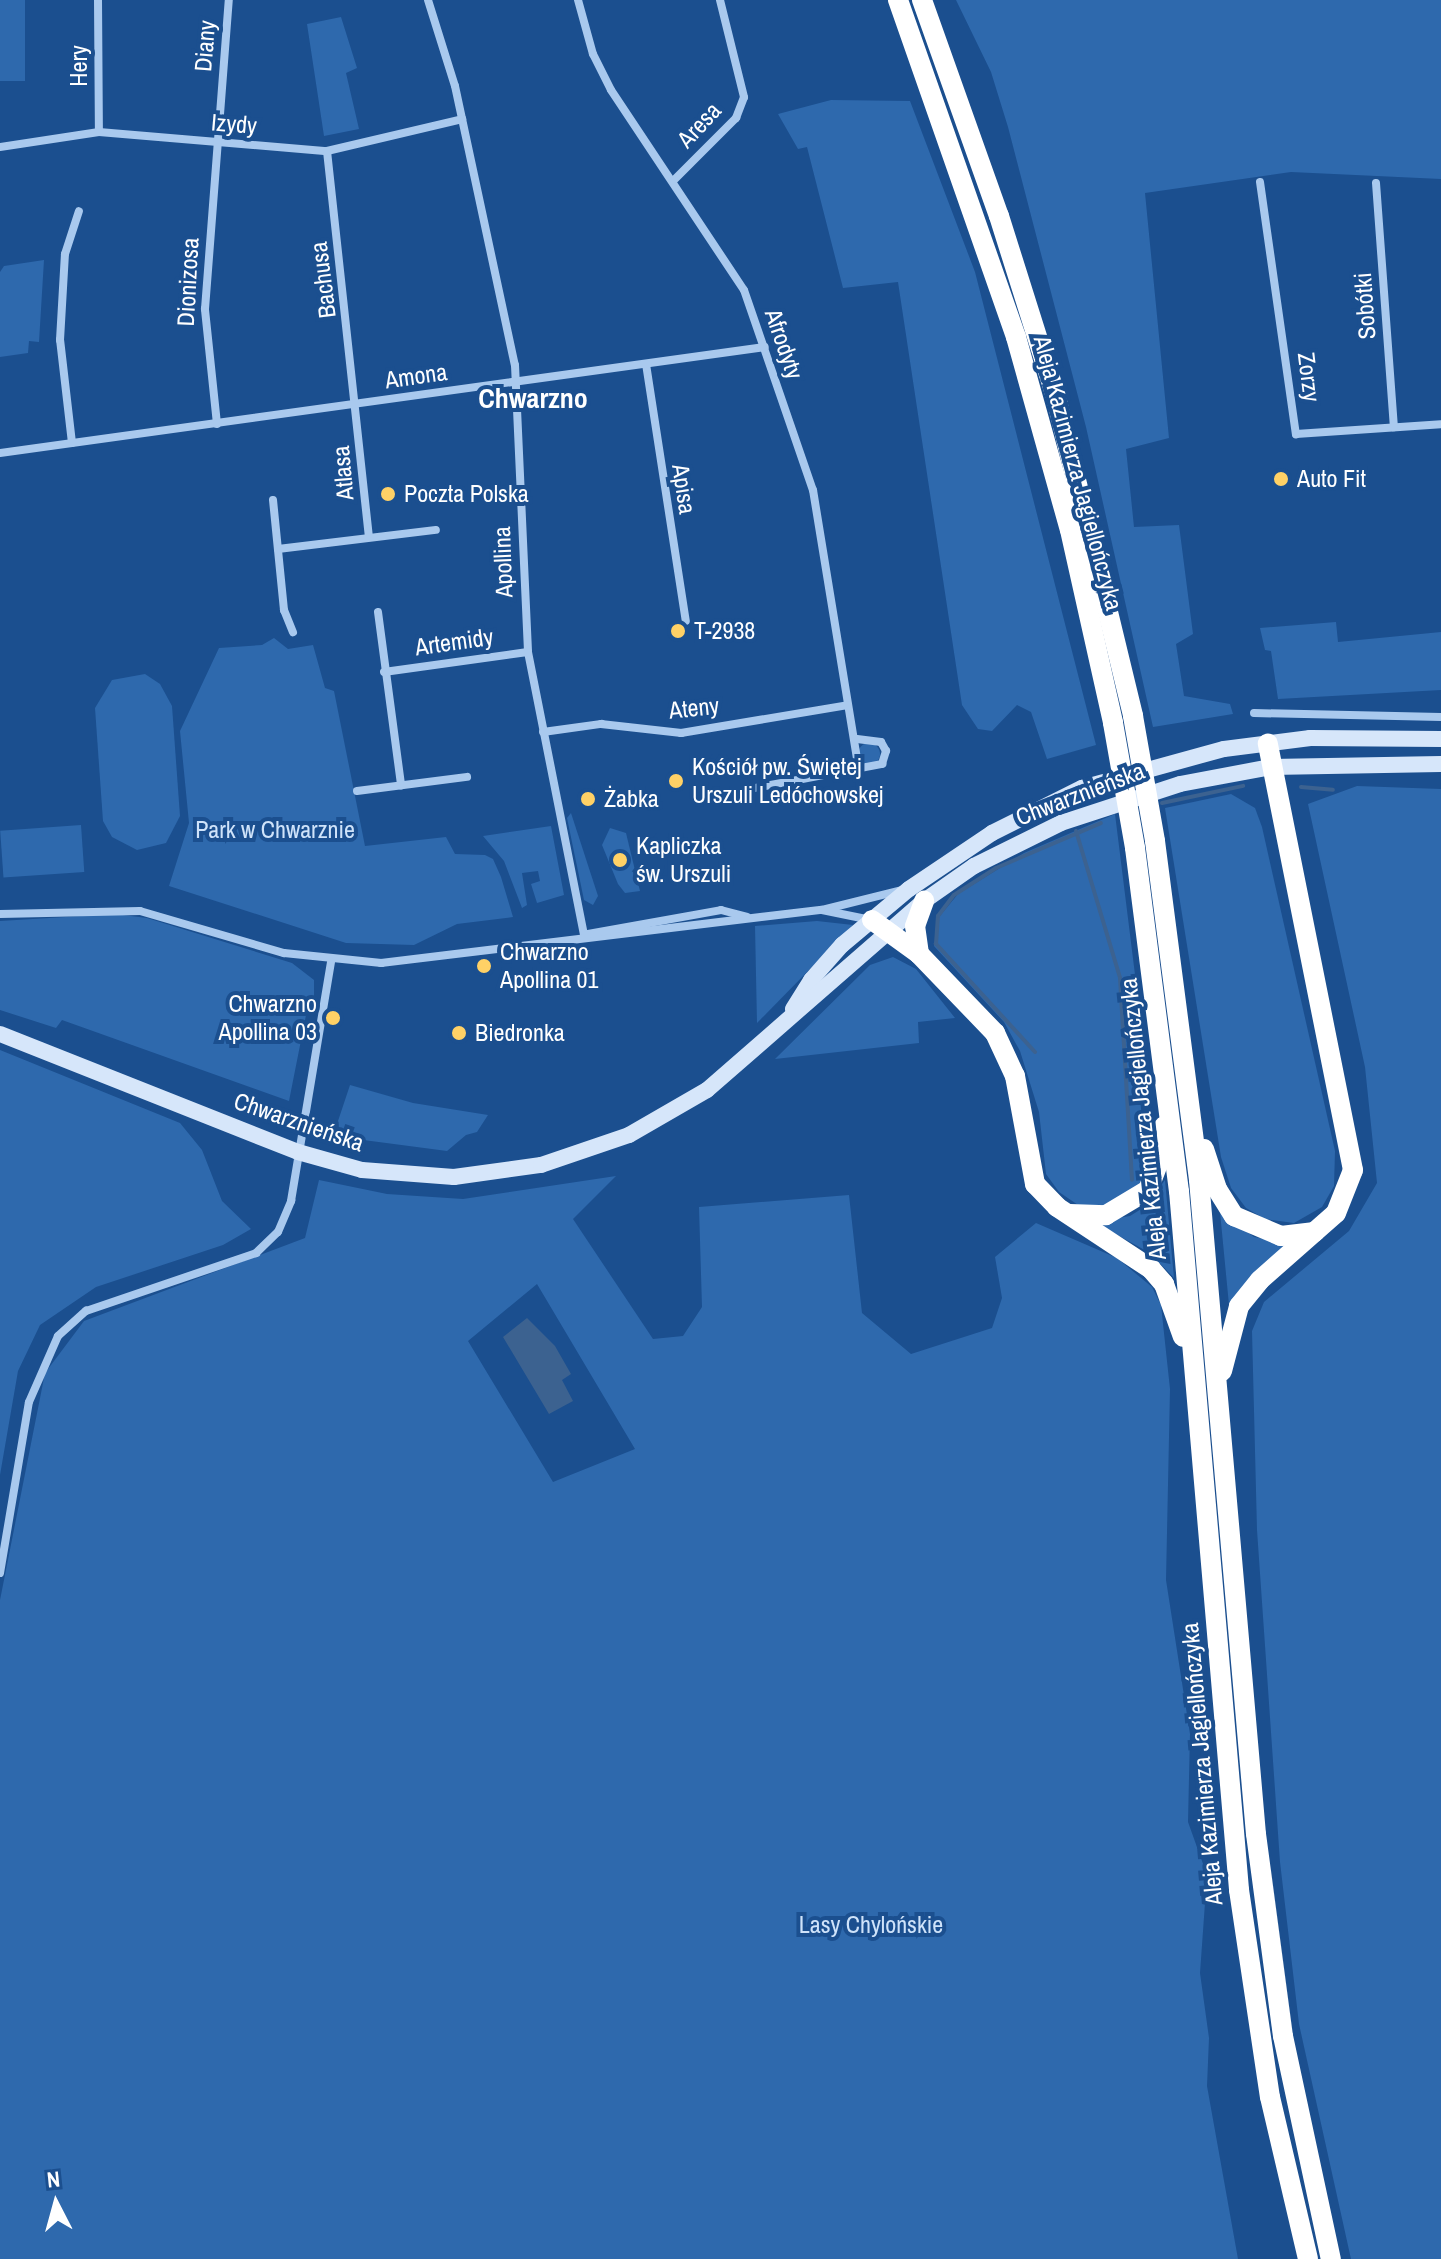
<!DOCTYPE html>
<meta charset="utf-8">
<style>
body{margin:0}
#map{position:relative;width:1441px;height:2259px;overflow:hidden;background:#1b4f8f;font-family:"Archivo Narrow",sans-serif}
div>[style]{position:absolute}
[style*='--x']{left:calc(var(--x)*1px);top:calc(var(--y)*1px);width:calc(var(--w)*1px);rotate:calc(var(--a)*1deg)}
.green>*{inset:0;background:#2e69ad;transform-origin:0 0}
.round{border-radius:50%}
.water>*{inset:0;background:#3c6290}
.stream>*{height:4px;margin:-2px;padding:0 2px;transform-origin:2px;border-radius:2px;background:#3c6290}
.street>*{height:8px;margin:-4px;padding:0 4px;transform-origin:4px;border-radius:4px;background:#a9c9ee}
.secondary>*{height:16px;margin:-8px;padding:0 8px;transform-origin:8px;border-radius:8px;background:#d6e6fa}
.highway>*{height:20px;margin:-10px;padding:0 10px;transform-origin:10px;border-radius:10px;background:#fff}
.highway-bridge>*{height:20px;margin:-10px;padding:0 10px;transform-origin:10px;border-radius:10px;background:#fff}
.dots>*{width:22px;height:22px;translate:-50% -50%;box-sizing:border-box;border:4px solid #1b4f8f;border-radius:50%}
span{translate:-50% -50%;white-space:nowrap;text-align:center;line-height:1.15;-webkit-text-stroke:8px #1b4f8f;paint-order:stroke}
.street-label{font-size:24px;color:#fff}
.poi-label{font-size:24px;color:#fff}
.left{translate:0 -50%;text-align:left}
.right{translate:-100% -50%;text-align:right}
.park-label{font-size:24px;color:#cfe3fa}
.quarter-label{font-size:28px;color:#fff;font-weight:700}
.north{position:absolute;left:16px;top:2163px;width:80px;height:80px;-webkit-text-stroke:6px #1b4f8f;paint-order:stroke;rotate:354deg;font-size:22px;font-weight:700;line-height:32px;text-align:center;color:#fff}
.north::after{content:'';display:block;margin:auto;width:28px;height:36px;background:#fff;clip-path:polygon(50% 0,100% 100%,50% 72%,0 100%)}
</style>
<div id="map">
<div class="green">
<div style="left:0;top:0;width:25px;height:81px"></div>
<div style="clip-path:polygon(956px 0,1441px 0,1441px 179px,1291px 172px,1145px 193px,1169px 438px,1126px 449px,1134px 527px,1179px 525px,1193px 634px,1176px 644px,1184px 696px,1230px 704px,1233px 714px,1153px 727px,1086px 427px,1008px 127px,991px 72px)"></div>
<div style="clip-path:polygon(341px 17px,357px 68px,346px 73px,359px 129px,324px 136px,307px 24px)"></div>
<div style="clip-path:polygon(831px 100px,910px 101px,975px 272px,1096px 745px,1047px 759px,1031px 712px,1017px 705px,992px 731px,978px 729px,962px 705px,898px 282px,843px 288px,807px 147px,798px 149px,778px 114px)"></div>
<div style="clip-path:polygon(44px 260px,39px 342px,29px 341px,28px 353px,0 357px,0 272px,4px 266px)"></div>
<div style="clip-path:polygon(1336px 622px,1338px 642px,1441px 632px,1441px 690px,1278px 699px,1271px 651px,1265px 650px,1260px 628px)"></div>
<div style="clip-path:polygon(274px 638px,288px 649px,313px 645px,325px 688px,334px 691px,365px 846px,446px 837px,455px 854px,485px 855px,493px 859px,501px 877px,513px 917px,457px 924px,414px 945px,346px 943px,169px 886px,189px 823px,180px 731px,219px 648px,262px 645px)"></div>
<div style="clip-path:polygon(145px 674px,160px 684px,172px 706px,180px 816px,166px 843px,137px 850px,112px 837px,103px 821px,95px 708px,112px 680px)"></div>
<div class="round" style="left:858px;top:743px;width:22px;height:22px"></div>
<div style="clip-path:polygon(1357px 786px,1441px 789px,1441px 2259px,1351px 2259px,1299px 2024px,1280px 1862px,1257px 1530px,1252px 1331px,1264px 1302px,1349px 1231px,1377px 1183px,1365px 1067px,1308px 804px)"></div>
<div style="clip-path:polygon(1231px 794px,1255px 808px,1262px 827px,1335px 1151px,1334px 1186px,1322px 1207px,1294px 1223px,1265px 1219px,1246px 1208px,1231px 1188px,1221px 1157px,1165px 808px)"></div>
<div style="clip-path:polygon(571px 813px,598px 896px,593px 905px,584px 900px,567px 818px)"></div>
<div style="clip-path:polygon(1115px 814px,1149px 1087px,1153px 1162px,1145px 1182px,1107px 1208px,1081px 1207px,1059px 1192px,1046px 1174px,1039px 1112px,1020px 1051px,1004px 1022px,934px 946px,939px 917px,958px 894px,1024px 853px)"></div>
<div style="left:81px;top:825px;width:47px;height:81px;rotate:86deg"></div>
<div style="clip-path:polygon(551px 826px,564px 895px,537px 903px,531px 884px,540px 881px,538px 871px,522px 873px,527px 905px,522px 908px,504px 861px,483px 836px)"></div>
<div style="clip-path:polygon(610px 828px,626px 833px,640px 891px,625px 893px,618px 884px,602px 845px)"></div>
<div style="clip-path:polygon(115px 914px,147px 918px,292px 963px,314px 980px,314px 1001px,307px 1010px,289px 1101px,62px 1020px,56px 1028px,0 1010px,0 921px)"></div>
<div style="clip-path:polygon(817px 921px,853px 925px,757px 1023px,755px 926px)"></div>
<div style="clip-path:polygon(893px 957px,916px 969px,955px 1018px,918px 1022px,919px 1043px,775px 1059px,870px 965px)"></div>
<div style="clip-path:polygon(0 1050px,180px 1123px,202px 1150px,222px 1201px,251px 1229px,223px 1245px,96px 1287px,40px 1325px,18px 1371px,0 1475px)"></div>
<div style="clip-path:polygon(350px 1085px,413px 1103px,488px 1115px,477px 1132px,466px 1135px,447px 1151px,333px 1136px)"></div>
<div style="clip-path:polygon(evenodd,616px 1176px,573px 1219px,653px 1339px,683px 1336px,702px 1307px,699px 1207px,849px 1195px,862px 1313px,911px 1354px,992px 1328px,1002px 1298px,995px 1257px,1036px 1223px,1117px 1258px,1152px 1287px,1161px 1305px,1170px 1389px,1166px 1580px,1190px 1734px,1188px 1822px,1207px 1875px,1200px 1973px,1209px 2038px,1207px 2086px,1238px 2259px,0 2259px,0 1600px,45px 1373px,84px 1321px,305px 1238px,319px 1180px,387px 1194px,463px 1199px,616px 1176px,537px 1284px,635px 1449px,553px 1482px,468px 1341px,537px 1284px)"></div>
<div style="clip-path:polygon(1165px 1180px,1174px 1278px,1150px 1253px,1094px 1222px,1130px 1216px,1146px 1206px)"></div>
<div style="clip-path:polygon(1220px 1212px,1254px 1237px,1290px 1244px,1229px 1305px)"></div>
</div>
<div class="water">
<div style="clip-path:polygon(527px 1318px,555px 1346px,571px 1374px,562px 1380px,573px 1401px,549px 1414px,503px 1337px)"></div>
</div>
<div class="stream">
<div style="--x:1301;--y:787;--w:32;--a:5"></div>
<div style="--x:1162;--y:803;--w:83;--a:-11.9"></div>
<div style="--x:1076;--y:831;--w:153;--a:73.3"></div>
<div style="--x:1120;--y:978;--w:202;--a:86.6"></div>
<div style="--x:1035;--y:1052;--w:147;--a:-132.5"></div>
<div style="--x:936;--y:944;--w:28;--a:-86"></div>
<div style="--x:938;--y:916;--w:26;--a:-53"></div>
<div style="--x:954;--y:895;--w:50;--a:-32.7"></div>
<div style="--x:996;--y:868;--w:114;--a:-23.2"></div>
</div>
<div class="street">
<div style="--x:98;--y:0;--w:132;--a:89.6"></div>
<div style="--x:428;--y:0;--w:90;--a:72.6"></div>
<div style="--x:455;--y:86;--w:285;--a:77.9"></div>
<div style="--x:515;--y:365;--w:287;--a:87.4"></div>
<div style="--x:528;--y:652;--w:289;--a:78.8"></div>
<div style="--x:578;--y:0;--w:56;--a:74.5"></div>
<div style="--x:593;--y:54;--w:40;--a:63.4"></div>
<div style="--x:611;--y:90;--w:240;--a:56.4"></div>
<div style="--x:744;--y:290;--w:212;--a:71"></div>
<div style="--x:813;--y:490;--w:285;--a:80.7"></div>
<div style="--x:0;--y:147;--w:100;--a:-8.6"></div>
<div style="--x:99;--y:132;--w:229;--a:4.8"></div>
<div style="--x:327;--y:151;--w:139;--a:-13.3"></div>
<div style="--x:327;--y:151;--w:388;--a:83.8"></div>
<div style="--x:674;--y:180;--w:88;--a:-45"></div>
<div style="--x:736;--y:118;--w:22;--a:-69"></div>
<div style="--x:744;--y:97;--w:100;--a:-103.9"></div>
<div style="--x:1260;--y:182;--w:255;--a:81.9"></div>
<div style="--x:1296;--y:434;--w:145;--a:-3.9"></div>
<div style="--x:1376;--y:183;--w:245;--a:85.8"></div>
<div style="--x:646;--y:364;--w:260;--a:81.2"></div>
<div style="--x:217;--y:424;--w:116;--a:-96"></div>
<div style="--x:205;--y:309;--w:310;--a:-85.6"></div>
<div style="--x:72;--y:443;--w:104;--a:-96.6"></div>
<div style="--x:60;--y:340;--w:86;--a:-86.7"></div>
<div style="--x:65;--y:254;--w:45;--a:-72"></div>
<div style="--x:0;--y:453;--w:772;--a:-7.89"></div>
<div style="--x:273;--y:500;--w:111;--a:84.3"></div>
<div style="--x:284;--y:610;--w:24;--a:68"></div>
<div style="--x:278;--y:549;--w:159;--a:-6.9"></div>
<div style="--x:378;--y:612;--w:175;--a:82.4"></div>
<div style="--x:384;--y:672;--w:145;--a:-7.9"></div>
<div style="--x:1254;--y:713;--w:187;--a:1.2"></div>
<div style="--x:543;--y:732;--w:59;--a:-7.9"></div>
<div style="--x:601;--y:724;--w:81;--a:6.4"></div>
<div style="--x:681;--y:733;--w:169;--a:-9.5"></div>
<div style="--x:357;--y:791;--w:111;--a:-7.3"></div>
<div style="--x:739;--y:791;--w:146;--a:-10.7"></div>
<div style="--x:882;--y:764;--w:14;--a:-73"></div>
<div style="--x:886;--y:751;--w:10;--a:-119"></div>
<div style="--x:881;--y:742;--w:26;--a:-173"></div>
<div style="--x:822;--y:910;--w:50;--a:11.5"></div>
<div style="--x:0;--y:914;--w:140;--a:-1.2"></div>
<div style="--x:140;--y:911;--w:150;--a:16.3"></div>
<div style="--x:284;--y:953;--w:98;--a:5.9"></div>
<div style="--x:381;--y:963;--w:444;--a:-6.9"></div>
<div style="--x:822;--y:910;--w:82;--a:-14"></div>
<div style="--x:588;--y:934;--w:135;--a:-10.2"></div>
<div style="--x:721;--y:910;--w:27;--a:15"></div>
<div style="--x:0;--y:1573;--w:173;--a:-80.4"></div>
<div style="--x:29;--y:1402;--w:72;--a:-66.3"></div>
<div style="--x:58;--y:1336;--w:38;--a:-42"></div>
<div style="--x:86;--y:1311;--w:180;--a:-18.8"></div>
<div style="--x:256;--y:1253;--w:30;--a:-44"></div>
<div style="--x:278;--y:1232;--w:34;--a:-67"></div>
<div style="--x:291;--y:1201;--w:242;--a:-80.5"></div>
</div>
<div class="secondary">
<div style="--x:793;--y:1009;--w:34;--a:-58"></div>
<div style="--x:811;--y:980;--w:47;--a:-48.5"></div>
<div style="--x:842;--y:945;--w:87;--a:-39.9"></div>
<div style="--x:909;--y:889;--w:100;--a:-34"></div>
<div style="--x:992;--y:833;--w:101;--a:-26.6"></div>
<div style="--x:1082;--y:788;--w:147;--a:-15.4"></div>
<div style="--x:1224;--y:749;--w:87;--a:-7.3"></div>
<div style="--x:1310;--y:738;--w:131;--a:0.4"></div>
<div style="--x:0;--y:1034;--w:321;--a:21.6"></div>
<div style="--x:298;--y:1152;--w:66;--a:15.7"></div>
<div style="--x:362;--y:1170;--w:92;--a:4.4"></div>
<div style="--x:454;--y:1177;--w:88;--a:-7.9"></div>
<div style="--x:541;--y:1165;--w:93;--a:-18.8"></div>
<div style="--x:629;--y:1135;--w:90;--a:-30"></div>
<div style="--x:707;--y:1090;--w:288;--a:-41.1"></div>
<div style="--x:924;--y:901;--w:61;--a:-35"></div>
<div style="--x:974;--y:866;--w:97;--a:-26.3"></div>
<div style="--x:1061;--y:823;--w:125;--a:-18.1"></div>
<div style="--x:1180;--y:784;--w:93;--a:-10.6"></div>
<div style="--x:1271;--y:767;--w:170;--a:-1"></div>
</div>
<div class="highway">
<div style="--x:898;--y:0;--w:357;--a:70.7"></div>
<div style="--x:1016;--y:337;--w:200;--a:74.4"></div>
<div style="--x:1070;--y:530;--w:198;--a:77.4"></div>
<div style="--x:922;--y:0;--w:229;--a:70.4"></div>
<div style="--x:999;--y:216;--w:190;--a:72.5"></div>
<div style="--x:1056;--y:397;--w:328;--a:76.4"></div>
<div style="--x:1155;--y:841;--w:342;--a:82.6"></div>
<div style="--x:1199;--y:1180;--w:656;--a:85.02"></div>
<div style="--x:1256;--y:1834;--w:204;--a:82.4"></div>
<div style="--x:1283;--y:2036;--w:228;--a:77.9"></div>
<div style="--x:1135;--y:848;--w:346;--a:82.7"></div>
<div style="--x:1179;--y:1191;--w:702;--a:85.09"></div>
<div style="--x:1239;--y:1890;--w:209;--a:81.5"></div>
<div style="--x:1270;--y:2097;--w:166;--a:76.8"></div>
<div style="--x:872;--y:920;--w:58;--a:35.9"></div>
<div style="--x:919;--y:954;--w:110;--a:46.1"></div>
<div style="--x:995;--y:1033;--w:47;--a:65.1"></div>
<div style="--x:1015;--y:1076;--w:110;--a:79.5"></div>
<div style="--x:1035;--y:1184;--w:32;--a:46"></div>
<div style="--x:1057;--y:1207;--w:113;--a:33.4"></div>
<div style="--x:1151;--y:1269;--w:20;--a:49"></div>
<div style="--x:1164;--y:1284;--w:56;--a:70.3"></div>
<div style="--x:919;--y:954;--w:28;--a:-98"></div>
<div style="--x:915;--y:926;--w:27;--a:-70"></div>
<div style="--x:1204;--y:1149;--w:42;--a:72"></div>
<div style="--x:1217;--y:1189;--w:32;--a:58"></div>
<div style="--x:1234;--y:1216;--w:51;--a:23.1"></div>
<div style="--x:1281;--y:1236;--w:34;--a:-7"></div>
<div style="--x:1070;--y:1214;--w:36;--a:2"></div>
<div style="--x:1106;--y:1215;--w:49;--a:-30.8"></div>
<div style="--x:1148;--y:1190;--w:30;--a:-69"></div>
<div style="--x:1159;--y:1162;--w:36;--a:-82"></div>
<div style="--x:1222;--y:1371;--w:67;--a:-75.3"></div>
<div style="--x:1239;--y:1306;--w:33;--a:-51"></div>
<div style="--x:1260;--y:1280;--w:101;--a:-41.4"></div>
<div style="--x:1336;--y:1213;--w:46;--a:-68.4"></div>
<div style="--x:1353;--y:1170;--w:435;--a:-101.3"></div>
</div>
<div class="highway-bridge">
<div style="--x:1133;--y:716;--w:127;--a:80"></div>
<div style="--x:1113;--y:723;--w:127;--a:80"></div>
</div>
<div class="dots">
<div style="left:1281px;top:479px;background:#ffd166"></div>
<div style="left:388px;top:494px;background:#ffd166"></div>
<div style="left:678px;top:631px;background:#ffd166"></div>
<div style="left:676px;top:781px;background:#ffd166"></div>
<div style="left:588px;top:799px;background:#ffd166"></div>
<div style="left:620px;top:860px;background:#ffd166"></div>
<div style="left:484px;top:966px;background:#ffd166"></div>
<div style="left:333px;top:1018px;background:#ffd166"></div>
<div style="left:459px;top:1033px;background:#ffd166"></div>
</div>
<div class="street-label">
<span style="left:205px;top:46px;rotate:-85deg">Diany</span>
<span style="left:79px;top:66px;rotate:-90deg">Hery</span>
<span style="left:234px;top:124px;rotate:5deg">Izydy</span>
<span style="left:699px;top:125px;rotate:-47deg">Aresa</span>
<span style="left:323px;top:280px;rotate:-97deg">Bachusa</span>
<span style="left:188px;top:282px;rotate:-87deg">Dionizosa</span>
<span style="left:1365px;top:306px;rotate:-94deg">Sobótki</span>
<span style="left:784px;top:344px;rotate:71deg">Afrodyty</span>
<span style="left:416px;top:376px;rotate:-8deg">Amona</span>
<span style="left:1309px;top:377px;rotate:83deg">Zorzy</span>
<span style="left:343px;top:473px;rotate:-95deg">Atlasa</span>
<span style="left:1078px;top:473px;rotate:75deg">Aleja Kazimierza Jagiellończyka</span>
<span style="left:684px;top:489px;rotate:81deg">Apisa</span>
<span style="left:503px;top:562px;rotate:-92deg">Apollina</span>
<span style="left:454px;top:642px;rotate:-8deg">Artemidy</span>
<span style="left:694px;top:708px;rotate:-6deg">Ateny</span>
<span style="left:1080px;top:794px;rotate:-21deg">Chwarznieńska</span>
<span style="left:1143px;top:1119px;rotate:-96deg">Aleja Kazimierza Jagiellończyka</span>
<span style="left:299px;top:1122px;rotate:19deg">Chwarznieńska</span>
<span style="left:1202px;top:1764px;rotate:-95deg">Aleja Kazimierza Jagiellończyka</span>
</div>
<div class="poi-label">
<span class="left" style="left:1297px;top:479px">Auto Fit</span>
<span class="left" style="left:404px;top:494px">Poczta Polska</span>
<span class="left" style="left:694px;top:631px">T-2938</span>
<span class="left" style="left:692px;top:781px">Kościół pw. Świętej<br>Urszuli Ledóchowskej</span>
<span class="left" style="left:604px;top:799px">Żabka</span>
<span class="left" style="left:636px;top:860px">Kapliczka<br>św. Urszuli</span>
<span class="left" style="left:500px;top:966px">Chwarzno<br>Apollina 01</span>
<span class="right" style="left:317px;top:1018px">Chwarzno<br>Apollina 03</span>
<span class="left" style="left:475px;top:1033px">Biedronka</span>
</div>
<div class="park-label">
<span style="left:275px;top:830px">Park w Chwarznie</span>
<span style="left:871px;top:1925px">Lasy Chylońskie</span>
</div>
<div class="quarter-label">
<span style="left:533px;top:398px">Chwarzno</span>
</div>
<div class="north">N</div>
</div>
